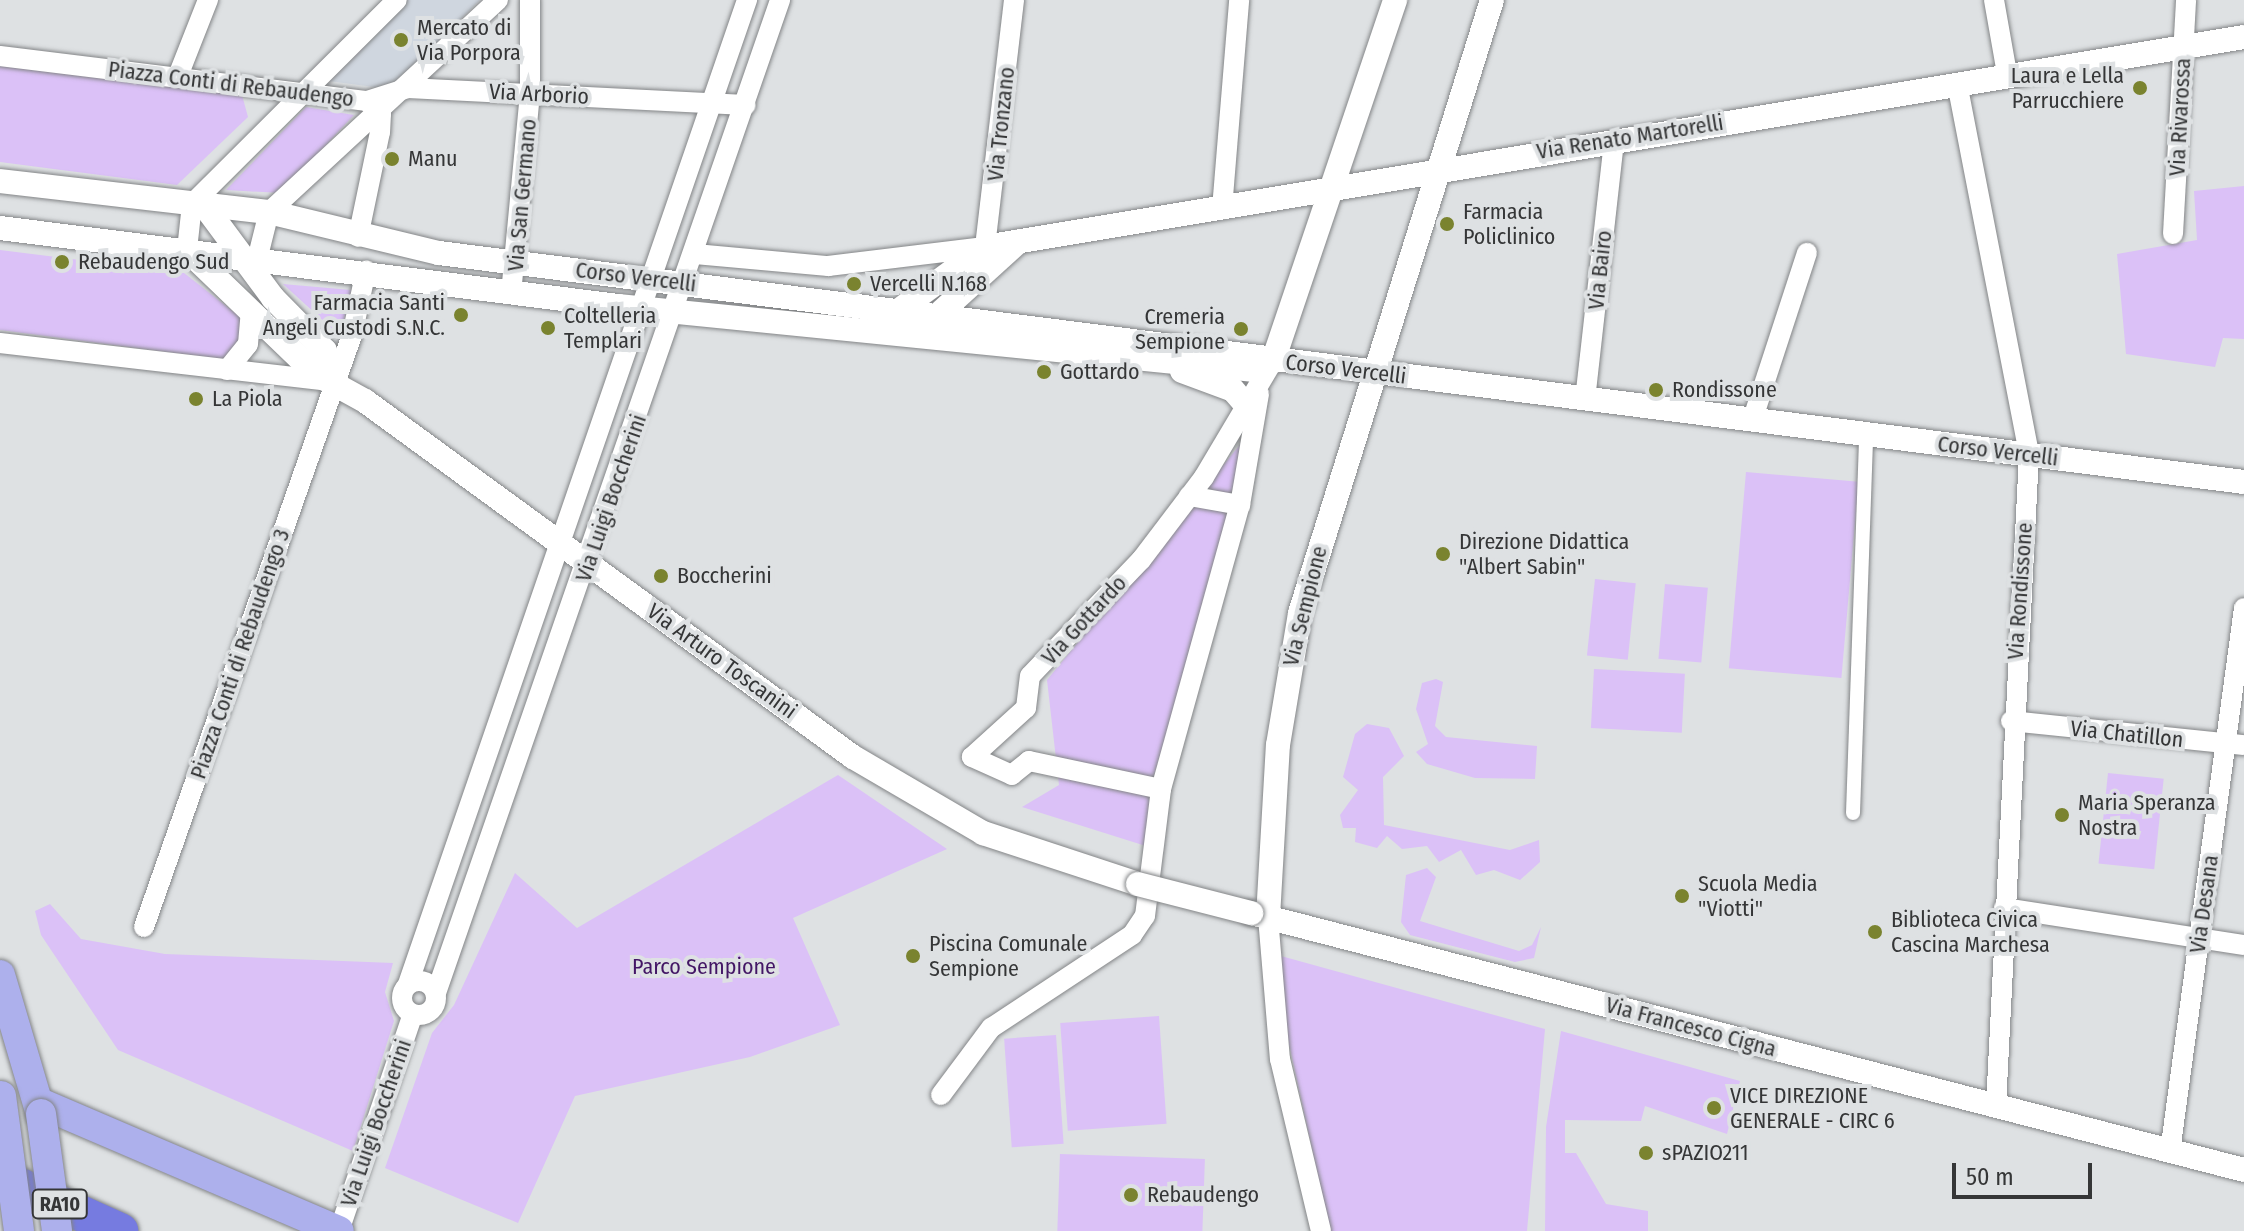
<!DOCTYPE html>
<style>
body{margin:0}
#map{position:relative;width:2244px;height:1231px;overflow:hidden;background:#dee1e3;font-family:"Fira Sans Condensed",sans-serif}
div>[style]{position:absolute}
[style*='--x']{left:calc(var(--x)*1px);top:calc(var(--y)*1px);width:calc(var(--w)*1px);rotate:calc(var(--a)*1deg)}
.built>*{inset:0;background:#cfd6df}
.green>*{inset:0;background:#dbc1f7;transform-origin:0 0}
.roads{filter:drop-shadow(0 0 2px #838587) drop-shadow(0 0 2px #838587)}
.pedestrian>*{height:14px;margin:-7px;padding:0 7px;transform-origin:7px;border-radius:7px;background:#fff}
.minor>*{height:20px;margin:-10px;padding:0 10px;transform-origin:10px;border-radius:10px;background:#fff}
.minor>.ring{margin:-10px;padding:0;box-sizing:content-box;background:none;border:20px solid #fff;border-radius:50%}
.tertiary>*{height:24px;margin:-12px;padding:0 12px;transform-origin:12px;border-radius:12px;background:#fff}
.primary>*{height:30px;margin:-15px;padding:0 15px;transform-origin:15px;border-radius:15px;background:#adb0ec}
.motorway>*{height:36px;margin:-18px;padding:0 18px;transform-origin:18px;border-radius:18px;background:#767be0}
.bridges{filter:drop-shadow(0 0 2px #838587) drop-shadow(0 0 2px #838587)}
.tertiary-bridge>*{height:24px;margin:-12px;padding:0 12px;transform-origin:12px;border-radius:12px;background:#fff}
.primary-bridge>*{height:30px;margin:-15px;padding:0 15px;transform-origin:15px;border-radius:15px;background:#adb0ec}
.dots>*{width:22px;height:22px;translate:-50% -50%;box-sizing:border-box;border:4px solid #dee1e3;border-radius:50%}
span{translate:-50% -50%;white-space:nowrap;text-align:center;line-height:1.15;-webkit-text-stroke:8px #dee1e3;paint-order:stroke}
.shield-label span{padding:2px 6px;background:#dee1e3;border:2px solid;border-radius:6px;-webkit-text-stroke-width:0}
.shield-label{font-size:20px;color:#353637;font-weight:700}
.poi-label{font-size:22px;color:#353637}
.left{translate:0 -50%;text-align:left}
.right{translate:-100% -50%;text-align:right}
.street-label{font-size:22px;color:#353637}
.park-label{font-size:22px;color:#431665}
.scale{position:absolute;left:1952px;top:1163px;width:140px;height:36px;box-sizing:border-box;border:4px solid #353637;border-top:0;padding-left:10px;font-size:24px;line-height:28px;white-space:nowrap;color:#353637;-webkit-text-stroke:6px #dee1e3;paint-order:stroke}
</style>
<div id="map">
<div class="built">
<div style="clip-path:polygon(405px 0,480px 0,389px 89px,321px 80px)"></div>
</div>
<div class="green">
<div style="clip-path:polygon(0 63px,242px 95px,248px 117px,177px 185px,0 162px)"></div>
<div style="clip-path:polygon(306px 107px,354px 115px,281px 193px,226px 190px)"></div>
<div style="clip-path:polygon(2244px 186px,2244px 339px,2223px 338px,2215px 367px,2126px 354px,2117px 254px,2197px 240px,2194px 191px)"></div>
<div style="clip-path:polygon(0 250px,184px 273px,244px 320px,243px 335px,227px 360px,0 330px)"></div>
<div style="clip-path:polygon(283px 284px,351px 290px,340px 336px)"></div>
<div style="clip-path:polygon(1243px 441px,1206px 610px,1153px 778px,1149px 847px,1022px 807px,1059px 785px,1047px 680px)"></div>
<div style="left:1746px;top:472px;width:113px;height:197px;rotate:5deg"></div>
<div style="left:1595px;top:579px;width:41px;height:77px;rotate:6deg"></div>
<div style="left:1665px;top:584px;width:43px;height:75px;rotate:5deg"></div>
<div style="left:1594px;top:669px;width:91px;height:59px;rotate:3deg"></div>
<div style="clip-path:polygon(1436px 679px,1443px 682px,1435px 726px,1446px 737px,1537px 746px,1535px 779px,1475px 778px,1427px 764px,1416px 752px,1428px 744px,1416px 709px,1422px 683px)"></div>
<div style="clip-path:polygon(1367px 724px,1389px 728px,1404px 756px,1383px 777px,1384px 825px,1510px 850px,1539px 840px,1540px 862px,1520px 880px,1494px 870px,1476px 875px,1461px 850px,1439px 862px,1427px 846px,1402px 849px,1387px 836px,1377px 848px,1355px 842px,1356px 828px,1343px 828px,1340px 815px,1358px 790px,1343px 777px,1355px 734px)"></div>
<div style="left:2108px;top:773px;width:56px;height:91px;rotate:6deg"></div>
<div style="clip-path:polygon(838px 775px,947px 849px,793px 918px,840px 1025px,750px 1057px,575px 1096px,518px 1223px,385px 1168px,432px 1033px,454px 1005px,515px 873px,577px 928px)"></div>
<div style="clip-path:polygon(1427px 868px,1436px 877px,1420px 921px,1519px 951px,1532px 945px,1541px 927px,1534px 958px,1515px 962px,1410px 935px,1401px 922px,1406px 875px)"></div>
<div style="clip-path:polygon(50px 904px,81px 939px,165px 954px,393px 963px,385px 992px,394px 1021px,353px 1151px,118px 1050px,41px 935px,35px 911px)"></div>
<div style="clip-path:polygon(1281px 956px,1545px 1029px,1527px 1231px,1330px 1231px,1284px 1021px)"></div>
<div style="left:1159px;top:1016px;width:108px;height:99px;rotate:86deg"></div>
<div style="clip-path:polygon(1561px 1031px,1740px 1081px,1727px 1134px,1645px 1106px,1641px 1121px,1565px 1120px,1565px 1153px,1576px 1153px,1606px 1204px,1648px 1211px,1648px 1231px,1545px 1231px,1546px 1127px)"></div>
<div style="left:1056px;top:1035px;width:109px;height:52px;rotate:86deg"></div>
<div style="left:1060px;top:1154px;width:145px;height:77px;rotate:2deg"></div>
</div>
<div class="roads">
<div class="pedestrian">
<div style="--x:1853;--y:813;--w:378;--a:-88"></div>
</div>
<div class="minor">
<div style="--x:1994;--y:0;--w:75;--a:80"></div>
<div style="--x:0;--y:56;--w:370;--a:7"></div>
<div style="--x:367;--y:101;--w:19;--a:43"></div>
<div style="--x:381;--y:114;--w:18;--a:93"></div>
<div style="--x:380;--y:132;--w:107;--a:101.8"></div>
<div style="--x:178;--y:76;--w:82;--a:-68.5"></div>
<div style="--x:1957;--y:83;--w:379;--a:79"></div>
<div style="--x:2029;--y:455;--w:653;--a:92.9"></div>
<div style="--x:367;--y:101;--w:43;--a:-17.6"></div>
<div style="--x:408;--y:88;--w:338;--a:2.9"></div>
<div style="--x:1222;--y:209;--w:210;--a:-85.3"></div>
<div style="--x:2173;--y:234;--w:234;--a:-86.8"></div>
<div style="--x:187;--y:250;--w:46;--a:-83.8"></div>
<div style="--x:192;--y:204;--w:289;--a:-44.9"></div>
<div style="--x:695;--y:254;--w:134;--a:5.2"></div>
<div style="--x:828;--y:266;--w:158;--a:-6.9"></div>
<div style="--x:985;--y:247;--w:249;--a:-83.3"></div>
<div style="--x:258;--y:256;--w:45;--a:-76"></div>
<div style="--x:269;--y:212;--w:312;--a:-42.8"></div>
<div style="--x:511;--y:294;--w:202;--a:-84.6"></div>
<div style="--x:530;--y:93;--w:93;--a:-90"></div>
<div style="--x:0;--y:343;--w:330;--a:6.6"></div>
<div style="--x:227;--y:370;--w:33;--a:-51"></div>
<div style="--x:248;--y:344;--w:33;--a:-85"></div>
<div style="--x:1585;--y:400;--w:262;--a:-83.6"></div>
<div style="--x:1752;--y:421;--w:177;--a:-71.9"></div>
<div style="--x:1189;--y:496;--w:52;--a:10"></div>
<div style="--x:2011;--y:721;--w:234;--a:5.9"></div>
<div style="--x:1161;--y:789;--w:135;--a:-168"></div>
<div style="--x:1029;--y:761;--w:22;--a:141"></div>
<div style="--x:1012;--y:775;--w:44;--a:-155.8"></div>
<div style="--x:972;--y:757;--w:73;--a:-42.2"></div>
<div style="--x:1026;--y:708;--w:32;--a:-83"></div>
<div style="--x:1030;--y:676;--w:161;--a:-46.3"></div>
<div style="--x:1141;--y:560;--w:104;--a:-52.8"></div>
<div style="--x:1204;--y:477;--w:135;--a:-59.3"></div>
<div style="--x:2004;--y:908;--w:243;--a:8.8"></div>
<div style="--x:1268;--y:917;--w:143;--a:85.2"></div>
<div style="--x:1280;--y:1059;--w:177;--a:76.6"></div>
<div style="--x:144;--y:927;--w:627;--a:-70.64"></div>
<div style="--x:352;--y:335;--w:66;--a:-77.7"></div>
<div class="ring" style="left:402px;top:981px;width:14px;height:14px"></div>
<div style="--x:408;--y:984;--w:1041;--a:-70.99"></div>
<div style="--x:436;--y:993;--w:1051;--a:-70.89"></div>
<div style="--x:941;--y:1095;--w:84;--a:-53.3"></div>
<div style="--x:991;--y:1028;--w:169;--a:-33.4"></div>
<div style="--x:1132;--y:935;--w:23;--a:-56"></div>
<div style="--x:1145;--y:916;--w:128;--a:-82.8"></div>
<div style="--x:1161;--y:789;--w:295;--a:-74.5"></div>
<div style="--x:1240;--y:505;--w:113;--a:-80.3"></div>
<div style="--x:2170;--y:1152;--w:549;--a:-82.25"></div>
<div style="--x:339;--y:1231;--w:229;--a:-71.2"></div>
</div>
<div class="tertiary">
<div style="--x:0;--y:181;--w:271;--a:6.6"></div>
<div style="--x:269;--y:212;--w:175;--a:13.6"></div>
<div style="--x:439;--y:253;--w:1819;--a:7.23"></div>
<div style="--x:204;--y:205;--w:116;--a:53.4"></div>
<div style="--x:273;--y:298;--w:74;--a:45.5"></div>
<div style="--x:325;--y:351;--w:33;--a:70"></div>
<div style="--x:0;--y:228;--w:623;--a:7.19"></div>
<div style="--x:618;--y:306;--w:640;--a:5.74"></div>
<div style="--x:1255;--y:370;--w:20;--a:-27"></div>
<div style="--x:187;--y:250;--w:179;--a:43.9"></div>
<div style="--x:316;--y:374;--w:56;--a:28.9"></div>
<div style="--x:365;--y:401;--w:604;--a:36.11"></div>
<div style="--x:853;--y:757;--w:151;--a:30.3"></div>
<div style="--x:983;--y:833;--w:163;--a:18.2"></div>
<div style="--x:902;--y:308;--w:103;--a:-36.3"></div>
<div style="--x:985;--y:247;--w:1276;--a:-9.47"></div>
<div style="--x:931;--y:321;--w:118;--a:-42.2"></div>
<div style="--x:1273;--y:361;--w:381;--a:-71.3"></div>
<div style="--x:1182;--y:371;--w:54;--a:20.4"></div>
<div style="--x:1233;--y:390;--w:20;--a:49"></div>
<div style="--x:1251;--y:913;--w:1026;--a:14.51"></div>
<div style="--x:1268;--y:917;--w:172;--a:-86.7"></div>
<div style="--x:1278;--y:745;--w:134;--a:-80.5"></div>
<div style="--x:1300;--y:613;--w:642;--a:-72.61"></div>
</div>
<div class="primary">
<div style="--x:0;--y:975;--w:145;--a:73.6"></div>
<div style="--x:40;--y:1103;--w:325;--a:23.2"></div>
</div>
<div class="motorway">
<div style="--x:0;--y:1177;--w:132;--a:24.2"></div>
</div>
</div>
<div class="bridges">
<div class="tertiary-bridge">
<div style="--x:1138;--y:884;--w:117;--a:14.4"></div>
</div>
<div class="primary-bridge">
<div style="--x:1;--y:1096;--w:136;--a:82.4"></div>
<div style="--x:41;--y:1114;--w:118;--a:82.2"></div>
</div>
</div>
<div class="dots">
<div style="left:401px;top:40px;background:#7a832f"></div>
<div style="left:2140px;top:88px;background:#7a832f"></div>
<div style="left:392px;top:159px;background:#7a832f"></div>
<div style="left:1447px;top:224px;background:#7a832f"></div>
<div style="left:62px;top:262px;background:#7a832f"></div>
<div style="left:854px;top:284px;background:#7a832f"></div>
<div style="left:461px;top:315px;background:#7a832f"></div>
<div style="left:548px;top:328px;background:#7a832f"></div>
<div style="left:1241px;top:329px;background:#7a832f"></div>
<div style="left:1044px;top:372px;background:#7a832f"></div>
<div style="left:1656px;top:390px;background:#7a832f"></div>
<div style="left:196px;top:399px;background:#7a832f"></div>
<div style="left:1443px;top:554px;background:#7a832f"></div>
<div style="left:661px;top:576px;background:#7a832f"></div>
<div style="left:2062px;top:815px;background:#7a832f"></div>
<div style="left:1682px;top:896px;background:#7a832f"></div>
<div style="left:1875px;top:932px;background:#7a832f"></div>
<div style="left:913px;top:956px;background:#7a832f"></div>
<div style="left:1714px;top:1108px;background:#7a832f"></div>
<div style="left:1646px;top:1153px;background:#7a832f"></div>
<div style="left:1131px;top:1195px;background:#7a832f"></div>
</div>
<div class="shield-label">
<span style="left:60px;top:1204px">RA10</span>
</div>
<div class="poi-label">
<span class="left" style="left:417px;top:40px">Mercato di<br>Via Porpora</span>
<span class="right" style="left:2124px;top:88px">Laura e Lella<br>Parrucchiere</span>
<span class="left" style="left:408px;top:159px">Manu</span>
<span class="left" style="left:1463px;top:224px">Farmacia<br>Policlinico</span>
<span class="left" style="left:78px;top:262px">Rebaudengo Sud</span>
<span class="left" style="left:870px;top:284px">Vercelli N.168</span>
<span class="right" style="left:445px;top:315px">Farmacia Santi<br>Angeli Custodi S.N.C.</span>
<span class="left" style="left:564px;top:328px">Coltelleria<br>Templari</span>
<span class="right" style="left:1225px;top:329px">Cremeria<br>Sempione</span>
<span class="left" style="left:1060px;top:372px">Gottardo</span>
<span class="left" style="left:1672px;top:390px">Rondissone</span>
<span class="left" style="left:212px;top:399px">La Piola</span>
<span class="left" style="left:1459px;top:554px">Direzione Didattica<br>"Albert Sabin"</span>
<span class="left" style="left:677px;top:576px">Boccherini</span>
<span class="left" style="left:2078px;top:815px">Maria Speranza<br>Nostra</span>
<span class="left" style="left:1698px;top:896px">Scuola Media<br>"Viotti"</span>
<span class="left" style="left:1891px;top:932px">Biblioteca Civica<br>Cascina Marchesa</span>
<span class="left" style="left:929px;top:956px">Piscina Comunale<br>Sempione</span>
<span class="left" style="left:1730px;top:1108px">VICE DIREZIONE<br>GENERALE - CIRC 6</span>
<span class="left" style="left:1662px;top:1153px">sPAZIO211</span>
<span class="left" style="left:1147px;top:1195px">Rebaudengo</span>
</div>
<div class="street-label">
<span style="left:231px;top:84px;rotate:7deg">Piazza Conti di Rebaudengo</span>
<span style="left:539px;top:94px;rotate:3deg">Via Arborio</span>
<span style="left:2180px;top:117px;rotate:-87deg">Via Rivarossa</span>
<span style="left:1001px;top:124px;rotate:-84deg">Via Tronzano</span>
<span style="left:1630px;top:137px;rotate:-9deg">Via Renato Martorelli</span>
<span style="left:522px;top:195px;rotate:-85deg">Via San Germano</span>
<span style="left:1600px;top:270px;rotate:-84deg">Via Bairo</span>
<span style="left:636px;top:277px;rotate:7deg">Corso Vercelli</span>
<span style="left:1346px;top:369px;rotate:7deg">Corso Vercelli</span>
<span style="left:1998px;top:451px;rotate:7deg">Corso Vercelli</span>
<span style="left:611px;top:498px;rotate:-71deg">Via Luigi Boccherini</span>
<span style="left:2020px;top:591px;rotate:-86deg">Via Rondissone</span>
<span style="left:1305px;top:606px;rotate:-76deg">Via Sempione</span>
<span style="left:1084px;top:620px;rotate:-47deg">Via Gottardo</span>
<span style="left:240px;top:654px;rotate:-71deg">Piazza Conti di Rebaudengo 3</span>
<span style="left:722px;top:661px;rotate:36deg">Via Arturo Toscanini</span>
<span style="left:2127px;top:734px;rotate:6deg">Via Chatillon</span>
<span style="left:2204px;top:904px;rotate:-82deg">Via Desana</span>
<span style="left:1691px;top:1027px;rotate:15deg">Via Francesco Cigna</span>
<span style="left:376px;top:1123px;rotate:-71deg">Via Luigi Boccherini</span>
</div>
<div class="park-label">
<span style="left:704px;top:967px">Parco Sempione</span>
</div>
<div class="scale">50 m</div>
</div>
